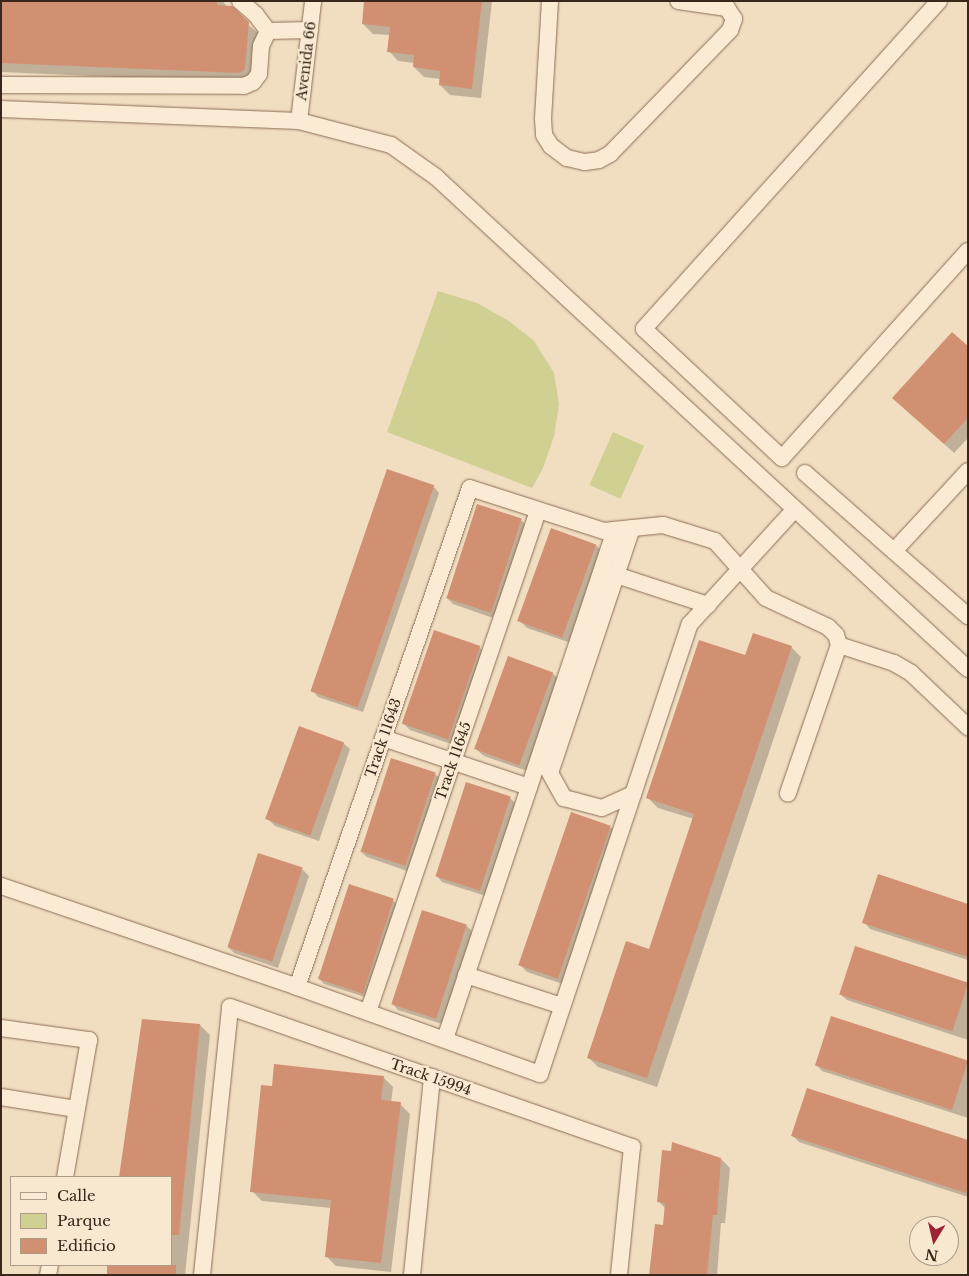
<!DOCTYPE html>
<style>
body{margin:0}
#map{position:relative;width:969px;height:1276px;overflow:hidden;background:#f1ddc0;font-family:"Libre Baskerville",serif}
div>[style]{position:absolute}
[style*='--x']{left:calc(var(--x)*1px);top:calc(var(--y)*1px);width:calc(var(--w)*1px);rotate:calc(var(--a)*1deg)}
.green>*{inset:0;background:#d0d093;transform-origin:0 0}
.shadow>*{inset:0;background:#0003}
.building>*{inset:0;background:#d29073;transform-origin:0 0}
.roads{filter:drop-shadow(0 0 1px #8b6d57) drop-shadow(0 0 1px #8b6d57)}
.minor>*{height:16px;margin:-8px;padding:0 8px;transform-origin:8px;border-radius:8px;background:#fbebd4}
span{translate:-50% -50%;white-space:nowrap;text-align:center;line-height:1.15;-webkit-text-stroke:4.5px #f8e8d0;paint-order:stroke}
.street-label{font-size:14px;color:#3a271c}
.frame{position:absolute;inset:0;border:2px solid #3a271c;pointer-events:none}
.legend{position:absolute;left:10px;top:1176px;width:162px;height:90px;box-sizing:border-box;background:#f8e8d0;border:1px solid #ac9b88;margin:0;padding:6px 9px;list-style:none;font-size:15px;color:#3a271c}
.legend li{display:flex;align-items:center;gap:10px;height:25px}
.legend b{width:25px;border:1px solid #ac9b88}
.north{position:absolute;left:909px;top:1216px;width:50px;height:50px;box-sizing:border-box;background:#f8e8d0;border:1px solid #ac9b88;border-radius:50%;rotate:189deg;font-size:14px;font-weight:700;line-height:20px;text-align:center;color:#3a271c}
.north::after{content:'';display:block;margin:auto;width:18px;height:22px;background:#9e2332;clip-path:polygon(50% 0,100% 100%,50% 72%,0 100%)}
</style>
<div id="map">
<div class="green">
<div style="clip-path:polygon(438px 291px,477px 303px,509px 321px,534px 341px,554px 373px,559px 404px,554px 436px,543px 468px,532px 488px,387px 432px)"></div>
<div style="left:613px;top:432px;width:34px;height:58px;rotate:24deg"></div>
</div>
<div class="shadow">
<div style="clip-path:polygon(1px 1px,223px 1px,227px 7px,258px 33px,254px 79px,250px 83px,1px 72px)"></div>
<div style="clip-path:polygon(366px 1px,492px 1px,481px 98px,450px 95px,440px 85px,441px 79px,424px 77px,414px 67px,415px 63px,398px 61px,389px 51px,390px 35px,373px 34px,363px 24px)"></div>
<div style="clip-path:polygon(968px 348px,968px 438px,954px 453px,904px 407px)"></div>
<div style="clip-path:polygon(433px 486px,439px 493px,363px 712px,318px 697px,312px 690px)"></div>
<div style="clip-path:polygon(521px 520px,528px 527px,496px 619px,453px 604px,446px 597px)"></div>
<div style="clip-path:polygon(552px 530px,596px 545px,602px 551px,571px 643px,527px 628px,521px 622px)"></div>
<div style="clip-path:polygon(479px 647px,485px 653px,454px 745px,410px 730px,404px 724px)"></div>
<div style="clip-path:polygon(791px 647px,801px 657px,657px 1087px,598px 1067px,588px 1057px,650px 951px,694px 819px,658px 808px,648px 798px,746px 657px)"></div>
<div style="clip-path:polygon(552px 673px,559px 679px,527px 771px,484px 756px,477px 750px)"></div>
<div style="clip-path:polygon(343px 743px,350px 749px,319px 841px,275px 826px,269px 820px)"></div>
<div style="clip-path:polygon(435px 774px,442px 780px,410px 872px,367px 857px,360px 851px)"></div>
<div style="clip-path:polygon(510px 798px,517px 805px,486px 896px,442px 882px,436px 875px)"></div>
<div style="clip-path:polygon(611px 827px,617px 833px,566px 985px,527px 972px,521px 966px)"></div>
<div style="clip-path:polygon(259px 855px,303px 870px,309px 876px,278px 968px,234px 953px,228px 947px)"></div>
<div style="clip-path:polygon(393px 900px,399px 907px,368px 998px,324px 984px,318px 977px)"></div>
<div style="clip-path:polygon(968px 905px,968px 960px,870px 929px,864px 922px)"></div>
<div style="clip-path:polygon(423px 911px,467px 926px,473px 932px,442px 1024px,398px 1010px,392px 1003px)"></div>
<div style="clip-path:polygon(968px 984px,968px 1040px,847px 1000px,840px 994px)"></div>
<div style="clip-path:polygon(143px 1020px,200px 1025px,210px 1035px,185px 1275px,108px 1275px,108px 1265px,171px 1265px,171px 1177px,120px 1177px)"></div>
<div style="clip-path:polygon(968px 1062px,968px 1118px,822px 1071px,816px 1064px)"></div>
<div style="clip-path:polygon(383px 1077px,393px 1087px,391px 1103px,400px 1104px,410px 1114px,391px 1272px,336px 1266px,326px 1256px,331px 1208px,262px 1201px,252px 1191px,273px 1087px)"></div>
<div style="clip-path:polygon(793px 1136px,968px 1142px,968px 1197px,799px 1142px)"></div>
<div style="clip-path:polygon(721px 1159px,730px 1168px,725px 1223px,721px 1223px,717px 1275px,651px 1275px,664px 1226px,665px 1208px,659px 1202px)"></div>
</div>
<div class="building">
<div style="clip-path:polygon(1px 1px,217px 1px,217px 5px,232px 6px,249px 22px,245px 69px,240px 73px,1px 63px)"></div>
<div style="clip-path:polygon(364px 1px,482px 1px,472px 89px,439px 85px,440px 71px,413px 67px,414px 55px,387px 52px,390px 27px,362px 24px)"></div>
<div style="clip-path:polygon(952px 332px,968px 346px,968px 418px,944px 444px,892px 398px)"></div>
<div style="left:387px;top:469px;width:50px;height:235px;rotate:19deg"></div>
<div style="left:477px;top:504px;width:47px;height:99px;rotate:18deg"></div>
<div style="left:551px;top:528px;width:48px;height:99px;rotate:20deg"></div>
<div style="left:434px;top:630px;width:49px;height:99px;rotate:19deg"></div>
<div style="clip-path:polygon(753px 633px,792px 646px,647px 1078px,587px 1058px,626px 941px,649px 949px,694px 814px,646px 798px,699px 640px,745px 655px)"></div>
<div style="left:508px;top:656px;width:48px;height:99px;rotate:20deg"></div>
<div style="left:299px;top:726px;width:48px;height:99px;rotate:20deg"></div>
<div style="left:391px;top:758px;width:47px;height:98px;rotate:18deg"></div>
<div style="left:466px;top:782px;width:47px;height:99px;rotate:18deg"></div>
<div style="left:571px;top:812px;width:42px;height:162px;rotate:19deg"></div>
<div style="left:258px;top:853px;width:47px;height:99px;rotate:18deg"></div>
<div style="clip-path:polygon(878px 874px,968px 904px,968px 957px,862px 923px)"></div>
<div style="left:349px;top:884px;width:47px;height:100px;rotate:18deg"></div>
<div style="left:422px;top:910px;width:47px;height:99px;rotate:18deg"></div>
<div style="left:855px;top:946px;width:119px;height:51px;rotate:18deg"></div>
<div style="left:831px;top:1016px;width:144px;height:52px;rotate:18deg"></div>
<div style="clip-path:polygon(142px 1019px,200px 1024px,179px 1235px,171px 1235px,171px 1177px,119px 1177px)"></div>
<div style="clip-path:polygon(274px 1064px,384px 1076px,381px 1100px,401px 1102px,381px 1263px,325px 1257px,331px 1200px,250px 1192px,261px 1085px,272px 1086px)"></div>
<div style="clip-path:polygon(807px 1088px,968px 1140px,968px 1187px,966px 1193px,791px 1136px)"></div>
<div style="clip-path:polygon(672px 1142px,721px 1158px,717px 1215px,713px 1215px,707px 1275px,649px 1275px,655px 1224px,663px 1225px,665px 1203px,657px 1202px,662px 1150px,671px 1151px)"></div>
<div style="left:107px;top:1265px;width:69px;height:10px"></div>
</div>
<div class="roads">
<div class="minor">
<div style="--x:240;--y:1;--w:21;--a:41"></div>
<div style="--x:256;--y:15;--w:20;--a:53"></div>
<div style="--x:550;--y:1;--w:118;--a:93.4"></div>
<div style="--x:543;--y:119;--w:16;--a:86"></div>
<div style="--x:544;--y:135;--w:13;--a:58"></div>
<div style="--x:551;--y:146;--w:20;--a:37"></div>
<div style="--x:567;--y:158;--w:18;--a:13"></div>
<div style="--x:585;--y:162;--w:14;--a:-8"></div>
<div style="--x:599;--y:160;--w:13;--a:-29"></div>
<div style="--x:610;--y:154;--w:173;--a:-45.9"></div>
<div style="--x:730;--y:30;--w:12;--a:-70"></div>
<div style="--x:734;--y:19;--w:13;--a:-122"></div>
<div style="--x:727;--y:8;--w:49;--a:-171.9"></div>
<div style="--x:939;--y:1;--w:441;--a:132"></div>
<div style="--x:644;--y:329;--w:189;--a:43.1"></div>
<div style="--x:782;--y:458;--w:278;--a:-48.1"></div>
<div style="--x:1;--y:85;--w:243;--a:0.2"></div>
<div style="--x:244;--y:86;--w:10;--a:-24"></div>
<div style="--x:253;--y:82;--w:10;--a:-53"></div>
<div style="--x:259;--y:74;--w:28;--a:-86"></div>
<div style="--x:261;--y:46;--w:17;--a:-65"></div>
<div style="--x:268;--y:31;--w:42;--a:-1.4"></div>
<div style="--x:1;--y:109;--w:298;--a:2.3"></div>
<div style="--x:299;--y:121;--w:95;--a:14.6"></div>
<div style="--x:391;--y:145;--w:55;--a:35.4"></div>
<div style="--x:436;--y:177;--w:725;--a:42.76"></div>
<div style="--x:299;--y:121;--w:121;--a:-83.3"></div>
<div style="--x:805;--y:473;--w:217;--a:41.3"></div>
<div style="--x:632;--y:528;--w:258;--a:108.5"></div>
<div style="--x:550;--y:773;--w:29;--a:61"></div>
<div style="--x:564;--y:798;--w:39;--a:15"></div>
<div style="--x:602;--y:808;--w:34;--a:-24"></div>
<div style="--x:894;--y:551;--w:109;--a:-47.2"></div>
<div style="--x:616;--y:575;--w:97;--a:18.1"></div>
<div style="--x:839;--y:645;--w:58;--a:18.1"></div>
<div style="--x:894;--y:663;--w:20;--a:30"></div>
<div style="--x:911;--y:673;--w:79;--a:43.5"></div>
<div style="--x:383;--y:738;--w:154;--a:18.6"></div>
<div style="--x:1;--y:886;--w:313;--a:18.8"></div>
<div style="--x:297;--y:987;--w:258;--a:19.7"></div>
<div style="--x:540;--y:1074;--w:474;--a:-71.6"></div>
<div style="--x:690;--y:624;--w:154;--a:-47.6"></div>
<div style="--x:466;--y:975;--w:101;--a:17.9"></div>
<div style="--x:297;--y:987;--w:528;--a:-70.88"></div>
<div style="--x:470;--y:488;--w:141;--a:17.8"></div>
<div style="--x:604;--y:531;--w:59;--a:-5.8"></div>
<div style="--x:663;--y:525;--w:54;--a:17.1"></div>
<div style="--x:715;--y:541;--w:76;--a:48.2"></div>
<div style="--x:766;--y:598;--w:68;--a:25.1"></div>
<div style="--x:828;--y:627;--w:11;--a:45"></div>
<div style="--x:836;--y:635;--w:10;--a:73"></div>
<div style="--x:839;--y:645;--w:157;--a:109"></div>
<div style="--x:368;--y:1012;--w:529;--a:-71.26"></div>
<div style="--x:1;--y:1028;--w:89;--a:7.8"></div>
<div style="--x:89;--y:1040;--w:139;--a:99.9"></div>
<div style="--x:445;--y:1039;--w:537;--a:-71.53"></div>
<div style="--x:1;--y:1097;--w:76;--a:9.1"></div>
<div style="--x:48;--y:1275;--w:10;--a:-79"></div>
<div style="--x:202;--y:1275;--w:269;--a:-84"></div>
<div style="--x:230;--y:1007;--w:426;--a:19.2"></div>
<div style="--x:632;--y:1147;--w:129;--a:95.8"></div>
<div style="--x:412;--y:1275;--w:199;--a:-84.2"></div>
</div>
</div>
<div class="street-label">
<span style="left:306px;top:61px;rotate:-83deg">Avenida 66</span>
<span style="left:383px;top:738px;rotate:-71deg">Track 11643</span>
<span style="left:453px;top:761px;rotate:-71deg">Track 11645</span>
<span style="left:431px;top:1077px;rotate:19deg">Track 15994</span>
</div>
<div class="frame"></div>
<ul class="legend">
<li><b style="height:6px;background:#fbebd4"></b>Calle</li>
<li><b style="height:14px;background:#d0d093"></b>Parque</li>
<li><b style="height:14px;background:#d29073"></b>Edificio</li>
</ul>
<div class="north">N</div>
</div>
